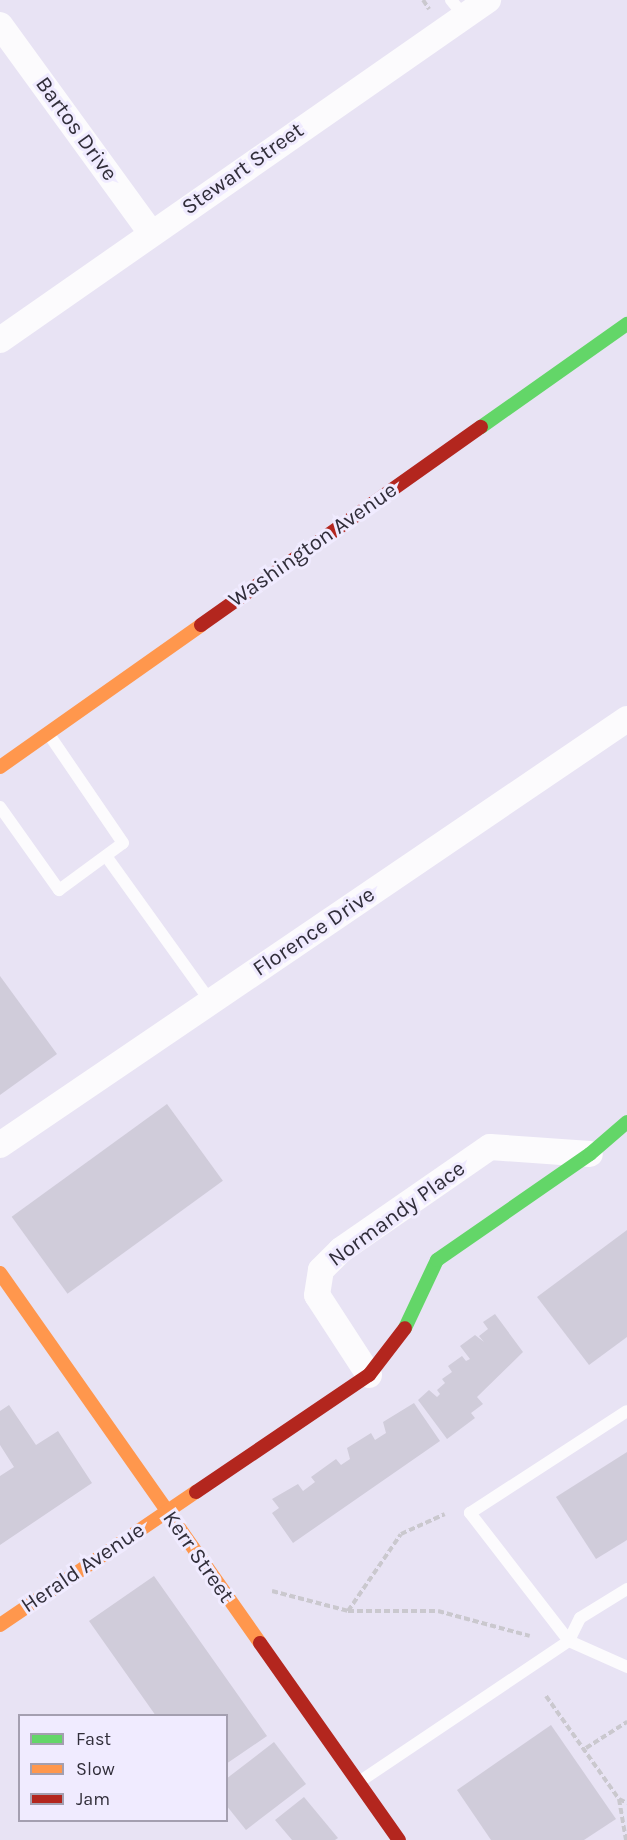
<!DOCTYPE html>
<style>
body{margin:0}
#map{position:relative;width:627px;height:1840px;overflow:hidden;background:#e8e3f4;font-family:Karla,sans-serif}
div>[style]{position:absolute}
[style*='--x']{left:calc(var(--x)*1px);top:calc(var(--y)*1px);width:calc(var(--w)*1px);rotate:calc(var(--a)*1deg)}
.building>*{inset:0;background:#d0ccda;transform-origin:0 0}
.path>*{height:4px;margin-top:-2px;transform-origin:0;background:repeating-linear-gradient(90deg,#cac8ce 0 6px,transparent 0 9px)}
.lane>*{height:12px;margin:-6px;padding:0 6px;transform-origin:6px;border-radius:6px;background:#fcfbfd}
.street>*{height:26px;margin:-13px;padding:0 13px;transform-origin:13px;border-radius:13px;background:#fcfbfd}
.fast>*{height:14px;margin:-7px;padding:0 7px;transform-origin:7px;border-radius:7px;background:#63d668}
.slow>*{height:14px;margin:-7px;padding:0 7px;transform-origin:7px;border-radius:7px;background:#ff974d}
.jam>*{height:14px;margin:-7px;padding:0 7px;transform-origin:7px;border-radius:7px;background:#b3261e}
span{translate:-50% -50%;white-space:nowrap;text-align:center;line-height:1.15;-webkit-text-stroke:6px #f0ebff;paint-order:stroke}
.street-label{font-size:22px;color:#312e3a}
.legend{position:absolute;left:18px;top:1714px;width:210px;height:108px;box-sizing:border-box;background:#f0ebff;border:2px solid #a49fb0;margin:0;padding:8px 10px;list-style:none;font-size:18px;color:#312e3a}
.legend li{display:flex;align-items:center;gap:12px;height:30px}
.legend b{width:30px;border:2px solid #a49fb0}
</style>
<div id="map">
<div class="building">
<div style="clip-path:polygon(0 976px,57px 1054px,0 1095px)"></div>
<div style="left:167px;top:1104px;width:95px;height:192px;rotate:54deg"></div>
<div style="clip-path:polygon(627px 1230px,627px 1337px,589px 1365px,537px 1297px)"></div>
<div style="clip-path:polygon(495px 1314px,523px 1352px,477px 1397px,483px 1404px,471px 1413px,475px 1418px,447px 1439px,418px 1400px,429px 1390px,437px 1397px,440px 1394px,437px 1390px,445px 1383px,442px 1379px,452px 1372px,448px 1366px,462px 1356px,466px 1361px,470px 1359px,460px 1346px,475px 1335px,484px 1342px,479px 1336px,488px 1329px,483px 1322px)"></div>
<div style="clip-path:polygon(414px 1403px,440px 1441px,293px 1543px,272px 1513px,279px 1508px,272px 1499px,298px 1484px,303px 1491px,315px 1482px,311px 1477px,336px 1459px,341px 1465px,350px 1459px,347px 1448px,371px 1433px,375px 1440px,386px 1433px,383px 1422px)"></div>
<div style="clip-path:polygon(9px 1405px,36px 1445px,58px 1431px,92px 1483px,0 1545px,0 1476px,14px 1467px,0 1445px,0 1411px)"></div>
<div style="clip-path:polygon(627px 1452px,627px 1540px,596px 1559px,556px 1497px)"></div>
<div style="clip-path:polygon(154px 1576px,267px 1736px,226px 1764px,226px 1716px,156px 1716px,89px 1621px)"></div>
<div style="clip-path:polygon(551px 1725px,616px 1819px,584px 1840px,491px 1840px,457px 1790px)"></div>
<div style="clip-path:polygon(274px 1742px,306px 1784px,246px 1830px,226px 1805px,226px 1779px)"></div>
<div style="clip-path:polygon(304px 1797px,338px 1838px,335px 1840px,292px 1840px,275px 1820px)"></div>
</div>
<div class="path">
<div style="--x:423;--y:0;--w:11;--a:56"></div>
<div style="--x:272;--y:1591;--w:79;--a:14.7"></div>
<div style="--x:348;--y:1611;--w:90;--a:0"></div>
<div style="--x:438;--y:1611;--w:95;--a:15.2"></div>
<div style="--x:348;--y:1611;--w:93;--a:-55.5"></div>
<div style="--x:401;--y:1534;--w:48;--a:-24.4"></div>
<div style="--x:546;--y:1696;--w:126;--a:54.7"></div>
<div style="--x:619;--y:1799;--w:9;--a:27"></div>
<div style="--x:586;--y:1748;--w:49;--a:-32.4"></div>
<div style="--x:619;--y:1799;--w:42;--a:80.3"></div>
</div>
<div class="lane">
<div style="--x:451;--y:0;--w:21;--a:51"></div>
<div style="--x:0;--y:807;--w:102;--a:54.6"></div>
<div style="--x:59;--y:890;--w:79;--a:-36.3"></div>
<div style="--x:123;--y:843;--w:133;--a:-124.3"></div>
<div style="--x:106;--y:856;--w:180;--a:54.3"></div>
<div style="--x:627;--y:1589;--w:55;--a:148.3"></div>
<div style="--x:580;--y:1618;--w:25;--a:116"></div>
<div style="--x:569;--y:1641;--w:64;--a:24.1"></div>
<div style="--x:359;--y:1782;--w:253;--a:-33.9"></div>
<div style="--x:569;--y:1641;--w:162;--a:-127.7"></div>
<div style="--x:470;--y:1513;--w:187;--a:-33"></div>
</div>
<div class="street">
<div style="--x:0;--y:25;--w:257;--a:54"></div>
<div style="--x:0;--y:340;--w:595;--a:-34.87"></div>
<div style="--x:0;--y:1145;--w:758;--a:-34.19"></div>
<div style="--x:369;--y:1375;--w:95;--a:-123"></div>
<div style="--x:317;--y:1295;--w:25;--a:-81"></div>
<div style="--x:321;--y:1270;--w:28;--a:-45"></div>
<div style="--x:341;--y:1250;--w:181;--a:-34.7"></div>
<div style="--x:490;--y:1147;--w:100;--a:4"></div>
</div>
<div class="fast">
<div style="--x:481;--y:427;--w:179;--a:-35.2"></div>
<div style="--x:405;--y:1328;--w:75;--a:-64.8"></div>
<div style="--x:437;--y:1260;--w:186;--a:-34.7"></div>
<div style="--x:590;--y:1154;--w:49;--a:-40.9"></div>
</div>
<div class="slow">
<div style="--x:0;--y:767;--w:246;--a:-35.2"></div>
<div style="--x:0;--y:1273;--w:452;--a:54.9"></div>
<div style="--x:0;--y:1625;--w:237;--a:-34.2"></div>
</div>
<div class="jam">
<div style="--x:201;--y:625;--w:343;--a:-35.3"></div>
<div style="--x:196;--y:1492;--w:209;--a:-34.1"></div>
<div style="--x:369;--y:1375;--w:59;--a:-52.5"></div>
<div style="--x:260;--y:1643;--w:241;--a:54.8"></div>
</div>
<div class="street-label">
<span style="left:76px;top:129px;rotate:54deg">Bartos Drive</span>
<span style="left:243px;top:169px;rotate:-35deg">Stewart Street</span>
<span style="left:313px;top:545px;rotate:-35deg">Washington Avenue</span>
<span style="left:314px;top:932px;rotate:-34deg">Florence Drive</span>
<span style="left:397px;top:1214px;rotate:-36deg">Normandy Place</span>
<span style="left:198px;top:1557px;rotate:55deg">Kerr Street</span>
<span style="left:83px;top:1568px;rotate:-34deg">Herald Avenue</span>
</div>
<ul class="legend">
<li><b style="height:8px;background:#63d668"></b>Fast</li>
<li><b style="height:8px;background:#ff974d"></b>Slow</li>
<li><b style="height:8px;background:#b3261e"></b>Jam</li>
</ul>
</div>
